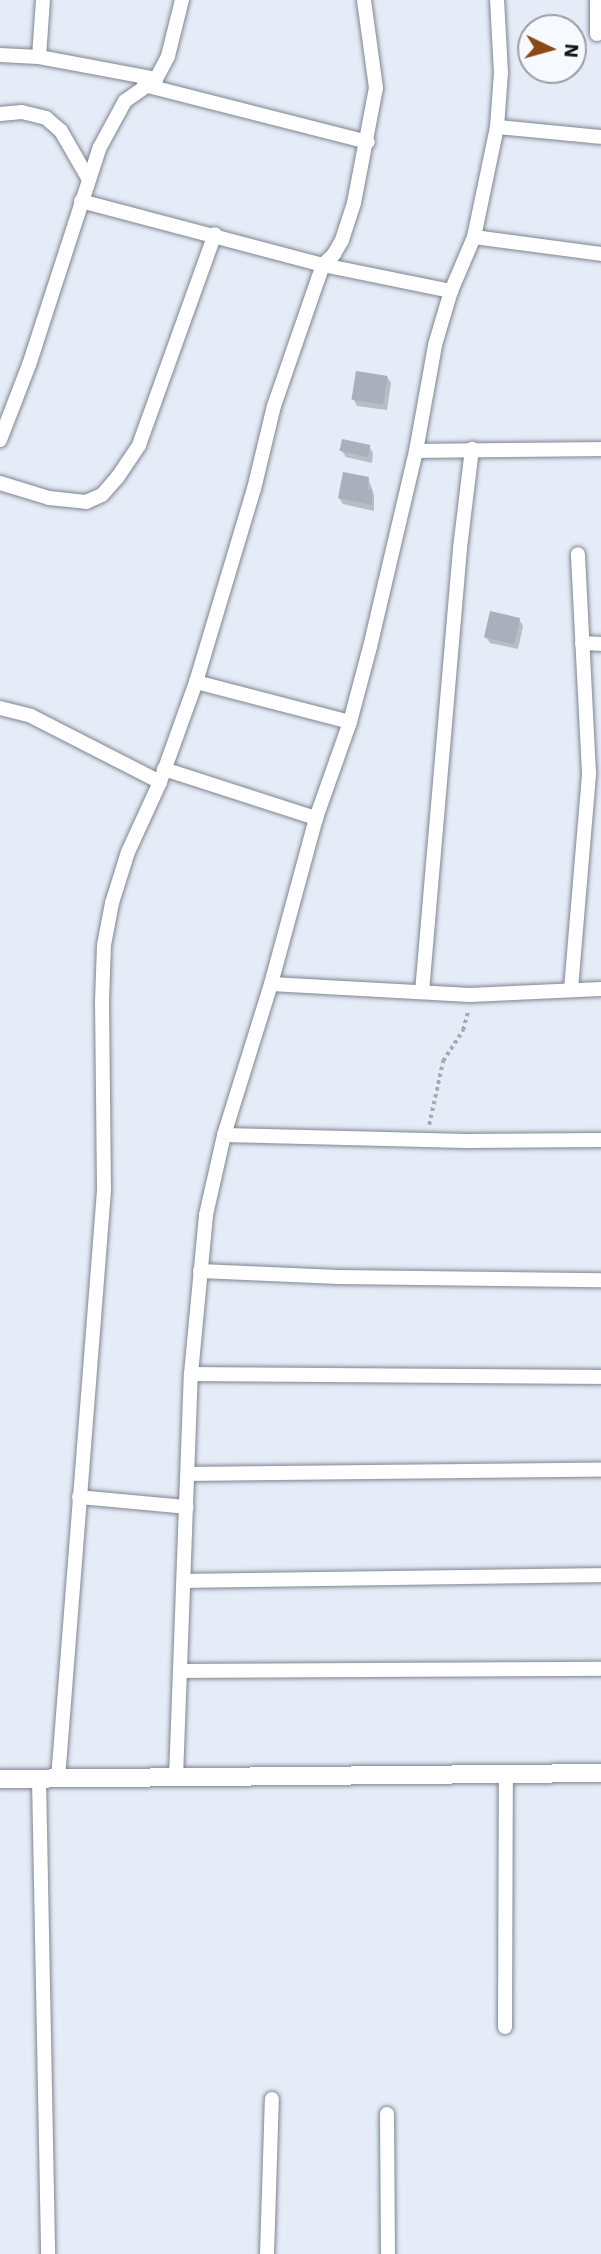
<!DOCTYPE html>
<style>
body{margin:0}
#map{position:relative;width:601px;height:2254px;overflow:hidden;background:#e5ecf8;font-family:"Work Sans",sans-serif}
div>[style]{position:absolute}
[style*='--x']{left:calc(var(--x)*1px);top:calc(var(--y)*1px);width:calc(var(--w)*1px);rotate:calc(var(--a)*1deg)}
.shadow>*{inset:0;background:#0003}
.building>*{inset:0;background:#a9afbb;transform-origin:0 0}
.path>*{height:3.5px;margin-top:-1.75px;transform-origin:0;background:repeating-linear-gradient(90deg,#a5aab4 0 3.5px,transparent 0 7px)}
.roads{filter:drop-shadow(0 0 2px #7f8590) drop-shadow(0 0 2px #7f8590)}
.minor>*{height:14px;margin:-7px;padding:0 7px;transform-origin:7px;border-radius:7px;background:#fff}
.tertiary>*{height:18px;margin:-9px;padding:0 9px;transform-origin:9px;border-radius:9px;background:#fff}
span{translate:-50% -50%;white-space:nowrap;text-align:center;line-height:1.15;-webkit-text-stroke:5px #f6f9fe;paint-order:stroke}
.north{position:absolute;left:517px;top:14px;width:70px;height:70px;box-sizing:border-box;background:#f6f9fe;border:2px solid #9b9da2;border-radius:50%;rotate:95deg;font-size:19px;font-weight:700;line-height:28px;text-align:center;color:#121418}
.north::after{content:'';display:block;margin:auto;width:24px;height:32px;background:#8b4918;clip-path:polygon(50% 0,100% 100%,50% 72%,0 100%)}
</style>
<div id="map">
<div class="shadow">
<div style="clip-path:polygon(387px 377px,391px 383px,387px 410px,357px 406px,354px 400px)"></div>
<div style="clip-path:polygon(369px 446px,373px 453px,372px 463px,346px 457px,342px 451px)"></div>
<div style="clip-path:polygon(368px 478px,374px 495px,374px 511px,343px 504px,339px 498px)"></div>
<div style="clip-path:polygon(519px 619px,523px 626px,518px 649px,490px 643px,486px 637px)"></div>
</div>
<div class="building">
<div style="left:356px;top:371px;width:32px;height:29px;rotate:9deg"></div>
<div style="left:342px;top:439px;width:29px;height:12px;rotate:12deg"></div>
<div style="clip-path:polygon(343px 472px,369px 477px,367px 491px,372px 488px,372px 505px,338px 498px)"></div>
<div style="left:490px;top:611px;width:31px;height:27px;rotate:13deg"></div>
</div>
<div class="path">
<div style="--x:429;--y:1125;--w:66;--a:-77.7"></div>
<div style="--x:443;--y:1061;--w:37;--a:-57"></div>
<div style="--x:463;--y:1030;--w:20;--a:-75"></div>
</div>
<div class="roads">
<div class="minor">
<div style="--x:597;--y:0;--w:34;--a:90"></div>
<div style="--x:0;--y:55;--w:39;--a:3"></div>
<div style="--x:39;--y:57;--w:119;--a:10.6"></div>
<div style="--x:39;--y:57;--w:57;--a:-86"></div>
<div style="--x:144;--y:85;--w:231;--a:14.3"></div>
<div style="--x:0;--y:114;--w:22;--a:-5"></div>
<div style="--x:22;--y:112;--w:25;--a:14"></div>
<div style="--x:46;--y:118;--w:20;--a:41"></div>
<div style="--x:61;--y:131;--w:54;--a:60.1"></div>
<div style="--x:497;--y:127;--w:104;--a:5.5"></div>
<div style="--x:81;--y:201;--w:250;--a:14.8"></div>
<div style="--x:323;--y:265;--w:131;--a:11.5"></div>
<div style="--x:474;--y:237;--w:128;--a:7.6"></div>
<div style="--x:0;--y:440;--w:80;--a:-68.9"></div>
<div style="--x:29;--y:365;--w:229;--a:-72"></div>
<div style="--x:100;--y:147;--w:52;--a:-61.5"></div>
<div style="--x:125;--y:101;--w:38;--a:-35"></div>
<div style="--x:156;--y:79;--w:26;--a:-62"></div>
<div style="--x:168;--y:56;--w:58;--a:-76"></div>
<div style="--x:416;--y:451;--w:185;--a:-0.6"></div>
<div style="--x:0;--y:483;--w:51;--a:17"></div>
<div style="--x:49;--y:498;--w:37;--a:6"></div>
<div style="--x:86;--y:502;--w:17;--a:-24"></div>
<div style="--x:102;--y:495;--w:23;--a:-49"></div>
<div style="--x:117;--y:478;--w:40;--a:-56"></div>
<div style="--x:139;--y:445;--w:224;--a:-70.2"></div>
<div style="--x:582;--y:643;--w:19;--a:3"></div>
<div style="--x:196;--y:682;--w:159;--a:14.6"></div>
<div style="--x:0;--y:708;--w:32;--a:14"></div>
<div style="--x:31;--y:716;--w:145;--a:27.1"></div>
<div style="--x:164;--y:769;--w:160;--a:17.9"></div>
<div style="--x:271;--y:984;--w:199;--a:3.2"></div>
<div style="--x:470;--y:995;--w:131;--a:-2.6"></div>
<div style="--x:571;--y:989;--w:217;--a:-85.2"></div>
<div style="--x:589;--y:773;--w:219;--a:-92.9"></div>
<div style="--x:422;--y:992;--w:446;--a:-85.1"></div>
<div style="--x:460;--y:548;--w:100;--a:-83.1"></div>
<div style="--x:224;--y:1135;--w:242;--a:1.4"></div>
<div style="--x:466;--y:1141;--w:135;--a:-0.4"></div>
<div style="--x:200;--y:1271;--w:138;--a:2.5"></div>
<div style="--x:338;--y:1277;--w:263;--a:0.7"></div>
<div style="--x:191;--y:1374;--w:410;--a:0.4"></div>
<div style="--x:189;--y:1474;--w:412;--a:-0.6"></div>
<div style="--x:79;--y:1497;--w:108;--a:5.3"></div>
<div style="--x:185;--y:1581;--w:416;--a:-0.8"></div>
<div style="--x:181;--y:1671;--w:420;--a:-0.3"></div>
<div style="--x:39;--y:1778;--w:476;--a:88.9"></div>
<div style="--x:176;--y:1778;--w:404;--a:-87.9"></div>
<div style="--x:191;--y:1374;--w:160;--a:-84.6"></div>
<div style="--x:206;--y:1215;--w:82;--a:-77.3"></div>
<div style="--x:224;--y:1135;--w:158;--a:-72.7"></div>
<div style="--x:271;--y:984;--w:172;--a:-74.8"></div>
<div style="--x:316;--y:818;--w:102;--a:-70.5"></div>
<div style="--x:350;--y:722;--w:78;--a:-75.1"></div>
<div style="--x:370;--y:647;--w:201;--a:-76.8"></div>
<div style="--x:416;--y:451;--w:108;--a:-79.8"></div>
<div style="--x:435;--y:345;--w:56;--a:-73.5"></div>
<div style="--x:451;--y:291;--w:59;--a:-66.9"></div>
<div style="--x:474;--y:237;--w:112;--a:-78.2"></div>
<div style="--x:497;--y:127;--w:54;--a:-85.8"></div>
<div style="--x:501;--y:73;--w:73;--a:-93.1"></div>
<div style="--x:58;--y:1779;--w:591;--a:-85.53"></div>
<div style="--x:104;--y:1190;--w:188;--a:-90.6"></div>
<div style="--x:102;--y:1002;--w:57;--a:-88"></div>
<div style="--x:104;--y:945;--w:43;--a:-79.2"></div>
<div style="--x:112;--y:903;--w:53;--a:-72.6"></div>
<div style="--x:128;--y:852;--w:77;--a:-65.4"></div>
<div style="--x:160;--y:782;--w:106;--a:-70.2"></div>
<div style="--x:196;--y:682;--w:202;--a:-73.3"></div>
<div style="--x:254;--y:489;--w:85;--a:-76.5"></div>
<div style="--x:274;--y:406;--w:134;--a:-70.9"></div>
<div style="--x:318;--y:279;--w:15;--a:-70"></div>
<div style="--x:323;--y:265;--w:16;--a:-45"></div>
<div style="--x:334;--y:254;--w:16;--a:-60"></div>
<div style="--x:342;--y:240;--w:39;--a:-72"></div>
<div style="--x:354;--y:203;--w:117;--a:-79.2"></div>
<div style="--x:376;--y:88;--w:89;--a:-97.8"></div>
<div style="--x:505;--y:2027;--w:253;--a:-89.8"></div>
<div style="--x:387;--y:2114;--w:140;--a:89.6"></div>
<div style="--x:267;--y:2254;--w:155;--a:-88.2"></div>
</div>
<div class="tertiary">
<div style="--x:0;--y:1779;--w:601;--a:-0.57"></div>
</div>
</div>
<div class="north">N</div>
</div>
